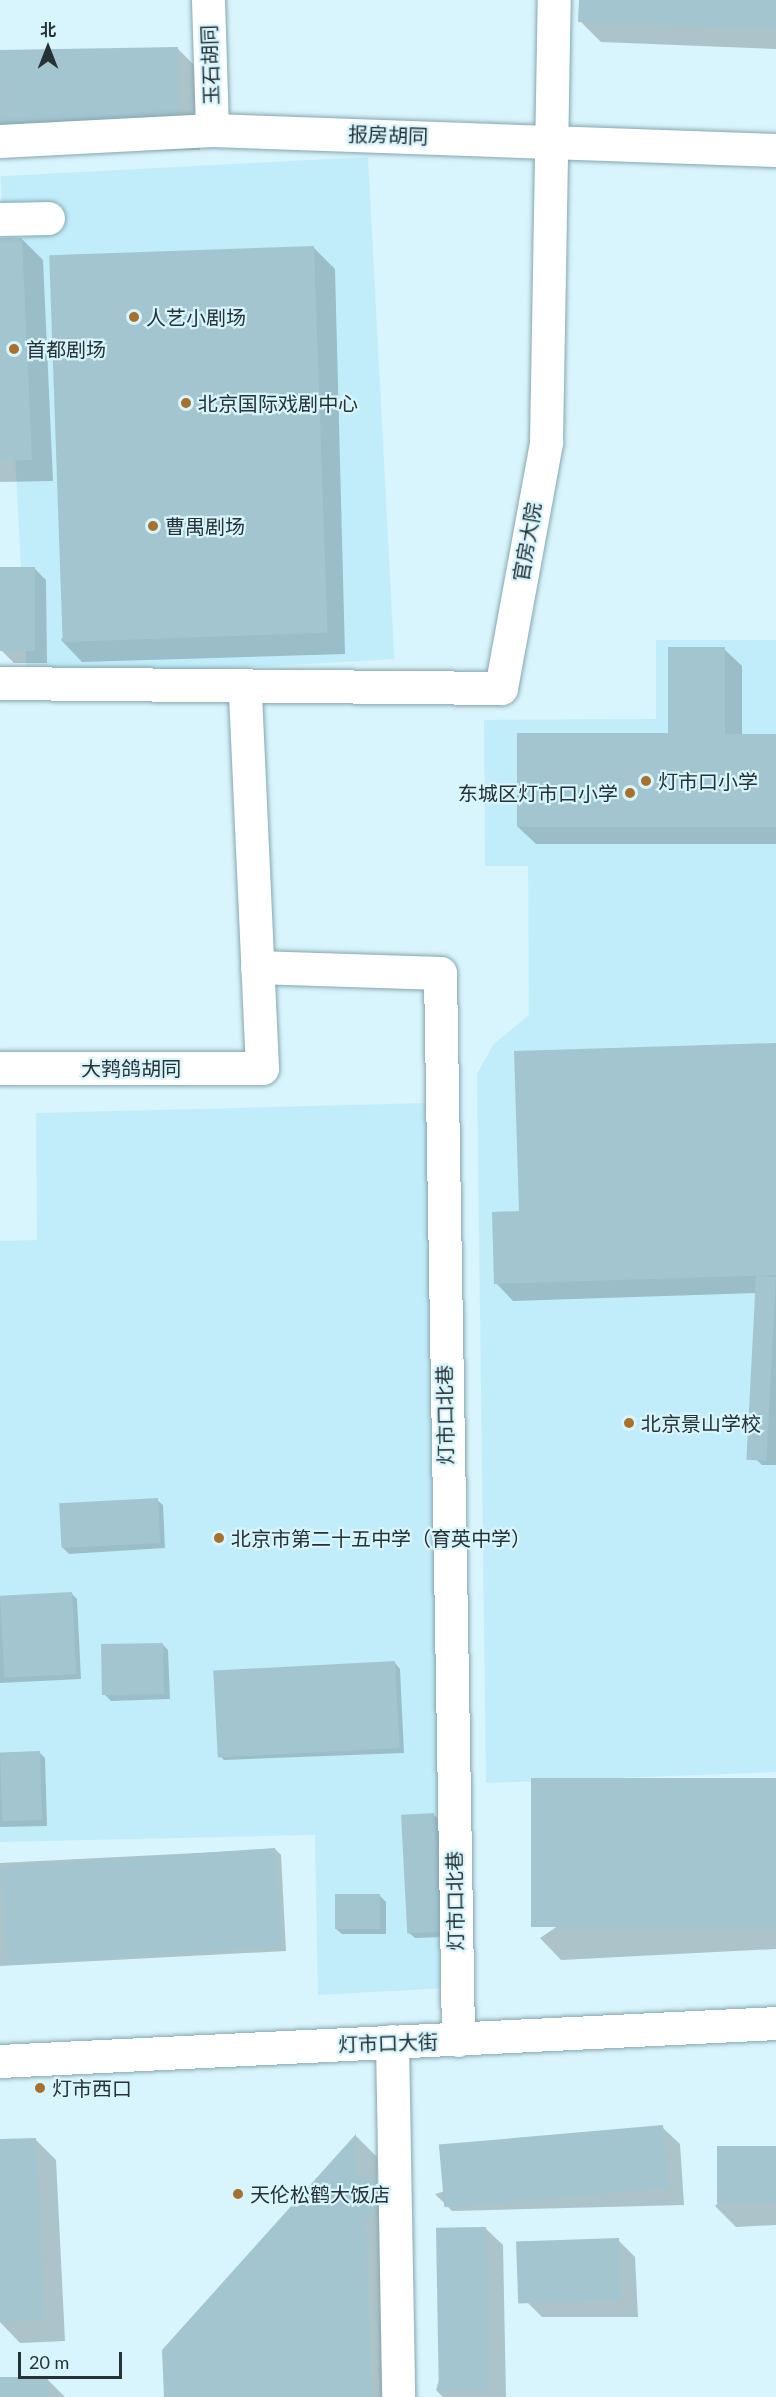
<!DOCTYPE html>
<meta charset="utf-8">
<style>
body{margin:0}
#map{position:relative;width:776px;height:2397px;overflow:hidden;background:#d8f4fc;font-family:Lato,"Noto Sans SC",sans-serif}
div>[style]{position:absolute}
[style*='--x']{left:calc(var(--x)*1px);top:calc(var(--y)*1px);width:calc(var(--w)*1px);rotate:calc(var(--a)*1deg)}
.built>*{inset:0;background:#c1edfa;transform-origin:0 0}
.shadow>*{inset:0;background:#0003}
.building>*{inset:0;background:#a3c5cf;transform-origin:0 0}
.roads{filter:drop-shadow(0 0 2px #86a7b0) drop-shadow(0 0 2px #86a7b0)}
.minor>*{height:33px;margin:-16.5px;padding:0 16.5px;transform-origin:16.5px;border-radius:16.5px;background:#fff}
.dots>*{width:16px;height:16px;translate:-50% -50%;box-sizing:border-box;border:3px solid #d8f4fc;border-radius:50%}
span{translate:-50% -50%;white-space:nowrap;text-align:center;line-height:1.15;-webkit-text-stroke:4.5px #d8f4fc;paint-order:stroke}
.street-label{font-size:20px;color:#253236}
.poi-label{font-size:20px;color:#253236}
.left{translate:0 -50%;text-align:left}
.right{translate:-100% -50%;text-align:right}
.north{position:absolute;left:18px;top:18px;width:60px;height:60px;-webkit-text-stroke:4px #d8f4fc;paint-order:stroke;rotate:0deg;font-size:16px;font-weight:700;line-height:24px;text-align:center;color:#253236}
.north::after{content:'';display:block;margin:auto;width:21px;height:27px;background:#253236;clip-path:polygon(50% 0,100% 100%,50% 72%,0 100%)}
.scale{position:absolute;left:18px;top:2352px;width:104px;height:27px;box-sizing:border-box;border:3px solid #253236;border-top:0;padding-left:8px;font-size:18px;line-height:21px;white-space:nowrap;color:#253236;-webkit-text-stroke:4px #d8f4fc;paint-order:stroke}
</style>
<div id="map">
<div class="built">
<div style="left:368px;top:157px;width:503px;height:368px;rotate:87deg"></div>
<div style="clip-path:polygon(656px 640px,776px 640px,776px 1772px,486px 1783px,477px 1074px,493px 1045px,529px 1015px,528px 866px,485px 866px,484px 720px,656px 719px)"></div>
<div style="clip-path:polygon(428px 1103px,447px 1988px,318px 1995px,315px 1835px,0 1842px,0 1241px,37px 1240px,36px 1113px)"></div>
</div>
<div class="shadow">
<div style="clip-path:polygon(580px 0,776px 0,776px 49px,601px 42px,580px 21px)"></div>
<div style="clip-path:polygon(177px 48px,198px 69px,200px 150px,0 153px,0 51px)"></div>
<div style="clip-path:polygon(22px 239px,43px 260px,53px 481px,0 482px,0 240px)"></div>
<div style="clip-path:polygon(314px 248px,335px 269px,345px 654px,82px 662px,61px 640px)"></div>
<div style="clip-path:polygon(34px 568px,46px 580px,47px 663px,14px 663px,2px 651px)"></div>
<div style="clip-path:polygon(724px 649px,742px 666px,742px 736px,776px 736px,776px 844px,536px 844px,518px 827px,670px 734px)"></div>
<div style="clip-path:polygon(776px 1045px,776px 1465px,762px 1465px,756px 1459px,757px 1293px,513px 1301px,496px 1283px,520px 1212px)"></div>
<div style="clip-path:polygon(157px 1500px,163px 1505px,165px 1548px,69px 1554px,63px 1548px)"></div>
<div style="clip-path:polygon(71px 1593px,77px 1599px,81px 1679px,0 1683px,0 1597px)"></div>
<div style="clip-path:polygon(162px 1644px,168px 1650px,170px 1699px,111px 1701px,105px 1695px)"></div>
<div style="clip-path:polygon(395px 1663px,400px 1669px,404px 1753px,224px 1760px,218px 1754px)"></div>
<div style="clip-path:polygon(39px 1752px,45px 1758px,47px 1826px,0 1827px,0 1754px)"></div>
<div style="clip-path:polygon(776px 1779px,776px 1949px,561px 1960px,540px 1938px)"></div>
<div style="clip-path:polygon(434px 1815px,440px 1821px,445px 1937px,415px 1938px,409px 1933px)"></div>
<div style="clip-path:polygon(275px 1849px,281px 1855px,286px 1951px,0 1966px,0 1863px)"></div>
<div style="clip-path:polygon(380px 1896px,386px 1902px,386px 1934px,342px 1934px,336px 1929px)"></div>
<div style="clip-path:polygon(662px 2127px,680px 2144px,684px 2205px,452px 2211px,435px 2194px)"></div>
<div style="clip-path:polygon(356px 2136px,377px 2157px,377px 2186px,395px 2204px,392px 2397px,166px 2397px,163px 2350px)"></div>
<div style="clip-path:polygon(35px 2139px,56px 2160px,65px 2341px,20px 2343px,0 2322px,0 2141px)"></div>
<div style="clip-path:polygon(776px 2147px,776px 2225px,736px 2227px,715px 2206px)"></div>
<div style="clip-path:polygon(485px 2228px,503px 2245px,506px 2397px,443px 2397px,436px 2390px)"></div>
<div style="clip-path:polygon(618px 2240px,635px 2257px,638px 2317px,542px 2317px,524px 2299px)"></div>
<div style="clip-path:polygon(0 2379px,47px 2379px,65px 2397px,0 2397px)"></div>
</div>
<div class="building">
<div style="clip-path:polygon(579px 0,776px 0,776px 29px,578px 22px)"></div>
<div style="left:178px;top:47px;width:82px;height:178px;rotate:89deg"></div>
<div style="clip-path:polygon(0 238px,22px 238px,32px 460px,0 461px)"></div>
<div style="left:314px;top:246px;width:387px;height:265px;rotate:88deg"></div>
<div style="left:0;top:567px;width:35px;height:84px"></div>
<div style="clip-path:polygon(668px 647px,725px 647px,725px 734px,776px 734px,776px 827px,517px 827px,517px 733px,668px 733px)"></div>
<div style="clip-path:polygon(776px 1043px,776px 1275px,494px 1284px,492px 1212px,519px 1211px,514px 1051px)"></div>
<div style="left:756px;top:1276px;width:20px;height:184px;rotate:3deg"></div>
<div style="left:158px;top:1498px;width:45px;height:99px;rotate:87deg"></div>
<div style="left:72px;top:1592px;width:82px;height:72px;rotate:87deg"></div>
<div style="left:163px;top:1643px;width:51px;height:62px;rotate:89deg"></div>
<div style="left:395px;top:1661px;width:87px;height:182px;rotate:87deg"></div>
<div style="left:40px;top:1751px;width:69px;height:40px;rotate:88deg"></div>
<div style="left:776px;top:1778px;width:149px;height:245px;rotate:90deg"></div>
<div style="left:434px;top:1813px;width:119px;height:33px;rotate:87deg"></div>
<div style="left:275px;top:1848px;width:98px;height:275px;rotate:86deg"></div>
<div style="left:335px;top:1894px;width:45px;height:35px"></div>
<div style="left:663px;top:2125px;width:63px;height:225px;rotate:85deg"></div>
<div style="clip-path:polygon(356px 2134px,356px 2173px,374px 2181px,379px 2206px,365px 2219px,372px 2397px,164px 2397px,162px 2350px)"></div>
<div style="clip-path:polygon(36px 2138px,44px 2320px,0 2322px,0 2139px)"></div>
<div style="left:776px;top:2146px;width:57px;height:59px;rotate:90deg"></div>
<div style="left:486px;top:2227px;width:163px;height:50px;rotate:89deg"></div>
<div style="left:619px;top:2238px;width:62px;height:103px;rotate:88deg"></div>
<div style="left:0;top:2377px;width:48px;height:20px"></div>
</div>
<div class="roads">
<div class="minor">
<div style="--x:208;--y:0;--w:130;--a:88.2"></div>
<div style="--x:0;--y:141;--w:212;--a:-3"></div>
<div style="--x:212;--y:130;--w:564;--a:2.03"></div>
<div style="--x:0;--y:219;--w:48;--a:-1.2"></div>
<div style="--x:0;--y:683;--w:501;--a:0.57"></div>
<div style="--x:501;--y:688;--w:250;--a:-79.6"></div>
<div style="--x:546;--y:442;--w:442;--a:-89"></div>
<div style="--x:257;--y:967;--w:183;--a:1.9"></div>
<div style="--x:440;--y:973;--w:1067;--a:89.03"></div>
<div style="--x:0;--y:1068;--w:262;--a:0"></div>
<div style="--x:262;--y:1068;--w:380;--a:-92.6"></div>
<div style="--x:392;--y:2041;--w:356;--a:89"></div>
<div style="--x:0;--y:2061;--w:777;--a:-2.8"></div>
</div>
</div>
<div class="dots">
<div style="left:134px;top:317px;background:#a7702c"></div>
<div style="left:14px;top:349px;background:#a7702c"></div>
<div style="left:186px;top:403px;background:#a7702c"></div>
<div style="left:153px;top:526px;background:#a7702c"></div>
<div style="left:646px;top:781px;background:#a7702c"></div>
<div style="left:630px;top:793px;background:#a7702c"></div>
<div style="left:629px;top:1423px;background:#a7702c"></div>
<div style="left:219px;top:1538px;background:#a7702c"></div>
<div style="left:40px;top:2088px;background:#a7702c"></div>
<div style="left:238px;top:2194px;background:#a7702c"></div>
</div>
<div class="street-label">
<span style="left:210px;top:65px;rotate:-92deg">玉石胡同</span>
<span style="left:388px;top:135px;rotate:2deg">报房胡同</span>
<span style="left:527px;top:542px;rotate:-80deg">官房大院</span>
<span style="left:131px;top:1068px">大鹁鸽胡同</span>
<span style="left:445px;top:1415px;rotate:-91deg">灯市口北巷</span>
<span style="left:455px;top:1901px;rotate:-91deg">灯市口北巷</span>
<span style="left:388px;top:2043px;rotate:-2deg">灯市口大街</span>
</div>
<div class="poi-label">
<span class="left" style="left:146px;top:317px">人艺小剧场</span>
<span class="left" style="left:26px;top:349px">首都剧场</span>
<span class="left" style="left:198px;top:403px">北京国际戏剧中心</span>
<span class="left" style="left:165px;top:526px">曹禺剧场</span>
<span class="left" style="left:658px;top:781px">灯市口小学</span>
<span class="right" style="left:618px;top:793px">东城区灯市口小学</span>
<span class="left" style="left:641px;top:1423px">北京景山学校</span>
<span class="left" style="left:231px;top:1538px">北京市第二十五中学（育英中学）</span>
<span class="left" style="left:52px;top:2088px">灯市西口</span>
<span class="left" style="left:250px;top:2194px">天伦松鹤大饭店</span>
</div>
<div class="north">北</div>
<div class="scale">20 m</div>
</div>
